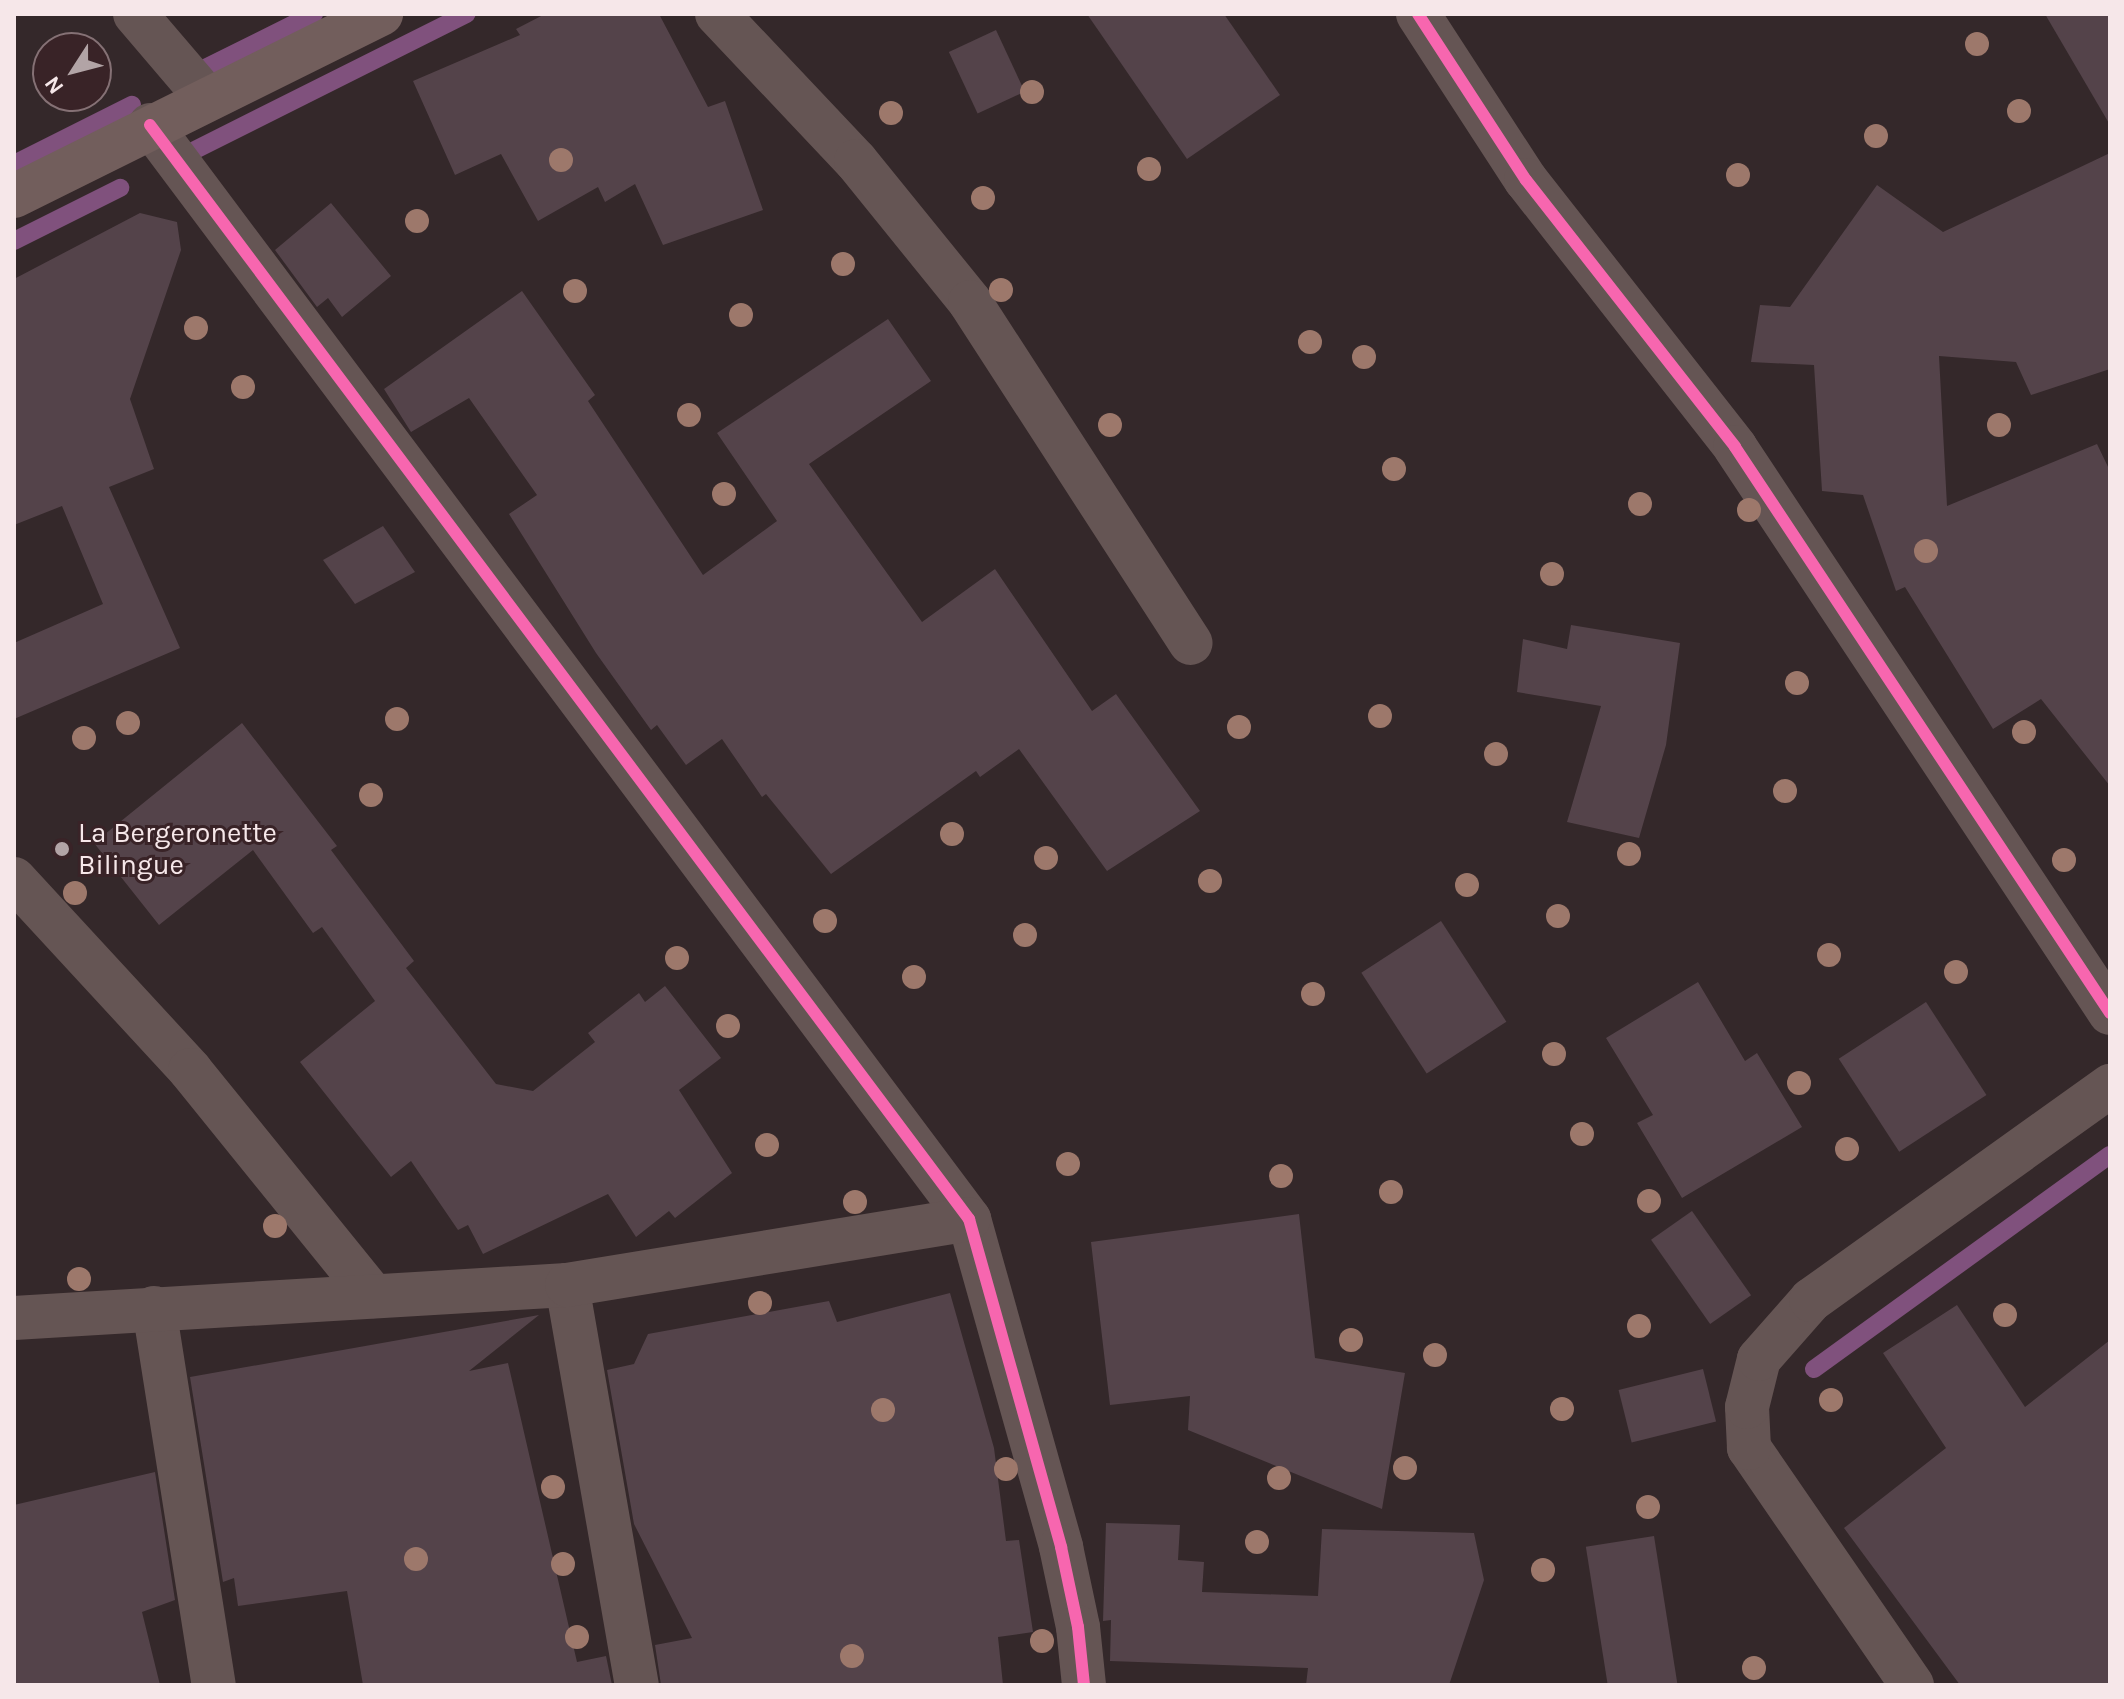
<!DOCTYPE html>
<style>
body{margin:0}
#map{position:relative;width:2124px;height:1699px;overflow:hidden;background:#34282a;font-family:Karla,sans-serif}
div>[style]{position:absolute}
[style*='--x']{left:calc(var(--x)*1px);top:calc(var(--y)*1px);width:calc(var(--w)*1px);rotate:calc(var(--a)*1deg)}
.stream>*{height:18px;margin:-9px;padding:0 9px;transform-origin:9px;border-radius:9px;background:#80517d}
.building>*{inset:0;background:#54434a;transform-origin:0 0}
.minor>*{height:44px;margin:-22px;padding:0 22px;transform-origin:22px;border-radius:22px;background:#655554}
.secondary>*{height:44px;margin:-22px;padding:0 22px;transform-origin:22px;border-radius:22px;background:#725e5c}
.cycleway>*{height:12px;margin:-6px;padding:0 6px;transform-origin:6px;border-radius:6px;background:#f766af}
.trees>*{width:24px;height:24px;margin:-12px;border-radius:50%;background:#9d786b}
.dots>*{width:22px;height:22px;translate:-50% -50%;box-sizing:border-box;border:4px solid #392327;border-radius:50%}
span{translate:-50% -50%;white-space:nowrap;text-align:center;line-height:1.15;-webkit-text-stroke:6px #392327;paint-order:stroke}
.poi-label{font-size:28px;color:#f6e7e9}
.left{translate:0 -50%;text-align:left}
.frame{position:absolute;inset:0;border:16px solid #f6e7e9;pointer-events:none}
.north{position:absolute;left:32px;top:32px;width:80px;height:80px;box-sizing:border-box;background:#392327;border:2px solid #857175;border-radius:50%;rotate:234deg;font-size:22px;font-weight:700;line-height:32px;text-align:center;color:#f6e7e9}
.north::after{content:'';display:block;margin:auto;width:28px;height:36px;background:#b2a4a6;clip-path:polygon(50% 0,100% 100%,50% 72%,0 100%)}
</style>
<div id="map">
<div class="stream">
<div style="--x:203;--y:69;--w:124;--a:-26.4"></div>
<div style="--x:175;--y:160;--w:326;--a:-26.6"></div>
<div style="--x:14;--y:164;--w:132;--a:-26.6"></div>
<div style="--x:14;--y:241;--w:119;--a:-26.6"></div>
<div style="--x:1814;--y:1369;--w:365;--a:-35.9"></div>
</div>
<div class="building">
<div style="clip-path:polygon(545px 14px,659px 14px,708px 107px,725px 101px,763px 210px,663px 245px,635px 184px,605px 202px,598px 187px,538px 221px,501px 154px,455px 175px,413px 81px,520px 35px,516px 29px)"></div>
<div style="clip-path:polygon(1087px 14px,1224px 14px,1280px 95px,1187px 159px)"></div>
<div style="clip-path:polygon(2045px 14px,2110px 14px,2110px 125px)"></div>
<div style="left:996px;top:30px;width:68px;height:52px;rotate:65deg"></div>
<div style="clip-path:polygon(2110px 153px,2110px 369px,2031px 395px,2016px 362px,1939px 356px,1947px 506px,2097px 444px,2110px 471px,2110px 786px,2041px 699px,1993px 729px,1905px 587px,1896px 591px,1863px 495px,1822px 491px,1814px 365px,1751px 362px,1760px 305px,1790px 307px,1877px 185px,1943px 232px)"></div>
<div style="clip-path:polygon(331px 203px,391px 276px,342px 317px,328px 298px,317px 307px,275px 250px)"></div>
<div style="clip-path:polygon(140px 213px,177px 222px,181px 250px,130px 399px,154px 469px,109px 487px,180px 648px,14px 719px,14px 643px,103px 604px,62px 506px,14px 525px,14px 279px)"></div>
<div style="clip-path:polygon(522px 291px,595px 395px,588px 401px,703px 575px,777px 521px,717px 433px,888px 319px,931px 381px,809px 464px,922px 622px,995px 569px,1092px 711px,1116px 694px,1200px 811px,1107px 871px,1019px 749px,980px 777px,976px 771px,831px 874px,766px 794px,762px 797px,722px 739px,686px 765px,657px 725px,651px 730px,596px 653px,509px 514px,537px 495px,469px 398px,411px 432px,384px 389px)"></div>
<div style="clip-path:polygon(383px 526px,415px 572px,355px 604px,323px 560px)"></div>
<div style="clip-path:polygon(1571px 625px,1680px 643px,1666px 745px,1639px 838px,1567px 822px,1601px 706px,1517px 692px,1523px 639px,1567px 649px)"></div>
<div style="clip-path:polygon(242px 723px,337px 846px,331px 850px,414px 961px,406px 968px,496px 1084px,533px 1091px,595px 1042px,588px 1033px,639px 993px,645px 1002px,665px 986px,721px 1058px,679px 1090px,732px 1173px,675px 1218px,669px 1211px,636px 1237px,608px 1194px,483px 1254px,468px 1225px,458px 1230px,411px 1161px,391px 1177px,300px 1062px,375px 1001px,322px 927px,313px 933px,253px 850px,159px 925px,94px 843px)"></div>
<div style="left:1441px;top:921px;width:120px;height:95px;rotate:57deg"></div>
<div style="clip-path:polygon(1698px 982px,1745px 1061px,1757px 1053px,1802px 1127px,1682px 1198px,1637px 1123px,1653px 1115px,1606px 1038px)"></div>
<div style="left:1926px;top:1002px;width:111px;height:104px;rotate:57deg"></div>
<div style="left:1692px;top:1211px;width:103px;height:50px;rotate:55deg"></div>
<div style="clip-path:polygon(1299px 1214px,1315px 1358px,1405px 1373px,1382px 1509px,1188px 1430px,1190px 1396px,1110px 1405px,1091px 1242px)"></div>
<div style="clip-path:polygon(950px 1293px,994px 1448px,1006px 1541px,1019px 1540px,1033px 1632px,998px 1637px,1003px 1685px,661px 1685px,655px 1645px,692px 1638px,634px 1524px,607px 1370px,634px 1364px,648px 1334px,829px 1301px,837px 1322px)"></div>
<div style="clip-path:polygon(1957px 1305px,2025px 1407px,2110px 1340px,2110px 1685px,1960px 1685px,1844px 1528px,1946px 1448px,1883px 1353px)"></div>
<div style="clip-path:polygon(539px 1315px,469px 1371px,508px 1363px,577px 1662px,606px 1656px,612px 1685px,363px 1685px,347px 1591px,238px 1606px,234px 1578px,223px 1582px,190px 1377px)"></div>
<div style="left:1703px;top:1369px;width:54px;height:87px;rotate:76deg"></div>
<div style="clip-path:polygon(155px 1472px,175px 1600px,142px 1612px,160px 1685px,14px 1685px,14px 1505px)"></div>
<div style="clip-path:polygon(1106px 1523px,1180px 1525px,1178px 1560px,1204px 1562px,1202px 1592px,1318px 1596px,1322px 1529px,1474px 1533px,1484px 1580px,1449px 1685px,1306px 1685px,1308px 1668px,1110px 1661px,1111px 1620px,1103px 1621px)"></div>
<div style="left:1654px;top:1536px;width:151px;height:69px;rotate:81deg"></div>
</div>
<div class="minor">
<div style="--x:135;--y:14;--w:109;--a:49.5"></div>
<div style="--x:717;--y:14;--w:202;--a:46.6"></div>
<div style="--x:856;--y:161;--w:181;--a:51"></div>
<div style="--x:970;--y:302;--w:406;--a:57.1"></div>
<div style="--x:1418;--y:14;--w:198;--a:57"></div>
<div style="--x:1526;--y:180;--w:339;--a:51.9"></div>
<div style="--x:1735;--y:447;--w:679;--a:56.47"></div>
<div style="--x:150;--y:125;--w:1367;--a:53.18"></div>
<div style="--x:969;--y:1219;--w:341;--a:74.3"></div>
<div style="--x:1061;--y:1547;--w:82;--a:78"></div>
<div style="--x:1078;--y:1627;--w:58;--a:84.1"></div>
<div style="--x:14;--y:879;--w:260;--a:47.3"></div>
<div style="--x:190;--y:1070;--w:291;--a:51"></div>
<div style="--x:567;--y:1285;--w:406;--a:80.1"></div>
<div style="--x:154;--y:1308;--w:382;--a:81"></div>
<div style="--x:14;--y:1318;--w:554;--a:-3.42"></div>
<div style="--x:567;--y:1285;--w:407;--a:-9.3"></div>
<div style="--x:1912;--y:1685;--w:288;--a:-124.5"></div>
<div style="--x:1749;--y:1448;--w:41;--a:-92.8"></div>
<div style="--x:1747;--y:1407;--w:49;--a:-76"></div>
<div style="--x:1759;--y:1359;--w:79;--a:-48.6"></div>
<div style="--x:1811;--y:1300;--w:368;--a:-35.6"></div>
</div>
<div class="secondary">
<div style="--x:14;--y:196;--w:410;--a:-26.4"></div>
</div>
<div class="cycleway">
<div style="--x:1418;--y:14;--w:198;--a:57"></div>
<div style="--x:1526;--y:180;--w:339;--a:51.9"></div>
<div style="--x:1735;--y:447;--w:679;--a:56.47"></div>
<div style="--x:150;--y:125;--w:1367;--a:53.18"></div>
<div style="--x:969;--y:1219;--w:341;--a:74.3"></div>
<div style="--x:1061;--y:1547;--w:82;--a:78"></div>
<div style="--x:1078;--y:1627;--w:58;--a:84.1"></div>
</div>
<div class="trees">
<div style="left:1977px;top:44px"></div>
<div style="left:1032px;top:92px"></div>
<div style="left:2019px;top:111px"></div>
<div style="left:891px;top:113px"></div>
<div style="left:1876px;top:136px"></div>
<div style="left:561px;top:160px"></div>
<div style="left:1149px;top:169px"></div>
<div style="left:1738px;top:175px"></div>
<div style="left:983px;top:198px"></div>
<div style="left:417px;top:221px"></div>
<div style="left:843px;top:264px"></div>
<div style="left:1001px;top:290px"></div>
<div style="left:575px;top:291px"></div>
<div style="left:741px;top:315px"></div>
<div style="left:196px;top:328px"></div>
<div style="left:1310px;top:342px"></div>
<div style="left:1364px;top:357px"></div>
<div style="left:243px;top:387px"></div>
<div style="left:689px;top:415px"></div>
<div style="left:1110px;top:425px"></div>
<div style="left:1999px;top:425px"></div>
<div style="left:1394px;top:469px"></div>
<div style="left:724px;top:494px"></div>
<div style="left:1640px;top:504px"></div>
<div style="left:1749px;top:510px"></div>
<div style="left:1926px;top:551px"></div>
<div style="left:1552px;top:574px"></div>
<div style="left:1797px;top:683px"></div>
<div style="left:1380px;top:716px"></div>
<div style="left:397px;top:719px"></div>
<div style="left:128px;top:723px"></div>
<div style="left:1239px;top:727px"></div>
<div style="left:2024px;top:732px"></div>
<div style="left:84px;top:738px"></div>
<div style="left:1496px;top:754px"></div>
<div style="left:1785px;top:791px"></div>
<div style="left:371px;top:795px"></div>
<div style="left:952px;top:834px"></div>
<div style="left:1629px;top:854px"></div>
<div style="left:1046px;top:858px"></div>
<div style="left:2064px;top:860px"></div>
<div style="left:1210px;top:881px"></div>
<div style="left:1467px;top:885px"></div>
<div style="left:75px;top:893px"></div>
<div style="left:1558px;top:916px"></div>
<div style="left:825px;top:921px"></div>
<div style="left:1025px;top:935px"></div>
<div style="left:1829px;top:955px"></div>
<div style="left:677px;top:958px"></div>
<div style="left:1956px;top:972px"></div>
<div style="left:914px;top:977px"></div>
<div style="left:1313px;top:994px"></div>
<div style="left:728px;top:1026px"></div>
<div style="left:1554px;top:1054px"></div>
<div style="left:1799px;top:1083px"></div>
<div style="left:1582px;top:1134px"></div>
<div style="left:767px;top:1145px"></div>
<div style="left:1847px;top:1149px"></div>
<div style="left:1068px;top:1164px"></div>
<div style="left:1281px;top:1176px"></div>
<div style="left:1391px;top:1192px"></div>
<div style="left:1649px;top:1201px"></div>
<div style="left:855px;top:1202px"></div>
<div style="left:275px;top:1226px"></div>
<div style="left:79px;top:1279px"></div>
<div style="left:760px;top:1303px"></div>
<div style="left:2005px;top:1315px"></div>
<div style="left:1639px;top:1326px"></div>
<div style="left:1351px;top:1340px"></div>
<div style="left:1435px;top:1355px"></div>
<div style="left:1831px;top:1400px"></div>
<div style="left:1562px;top:1409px"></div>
<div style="left:883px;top:1410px"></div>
<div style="left:1405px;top:1468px"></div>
<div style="left:1006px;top:1469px"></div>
<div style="left:1279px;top:1478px"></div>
<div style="left:553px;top:1487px"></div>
<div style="left:1648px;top:1507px"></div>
<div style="left:1257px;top:1542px"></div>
<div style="left:416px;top:1559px"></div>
<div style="left:563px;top:1564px"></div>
<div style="left:1543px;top:1570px"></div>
<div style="left:577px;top:1637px"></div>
<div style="left:1042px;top:1641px"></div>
<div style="left:852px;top:1656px"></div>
<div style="left:1754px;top:1668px"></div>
</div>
<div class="dots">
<div style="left:62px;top:849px;background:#b2a4a6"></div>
</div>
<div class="poi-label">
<span class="left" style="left:78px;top:849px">La Bergeronette<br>Bilingue</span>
</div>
<div class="frame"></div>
<div class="north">N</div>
</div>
